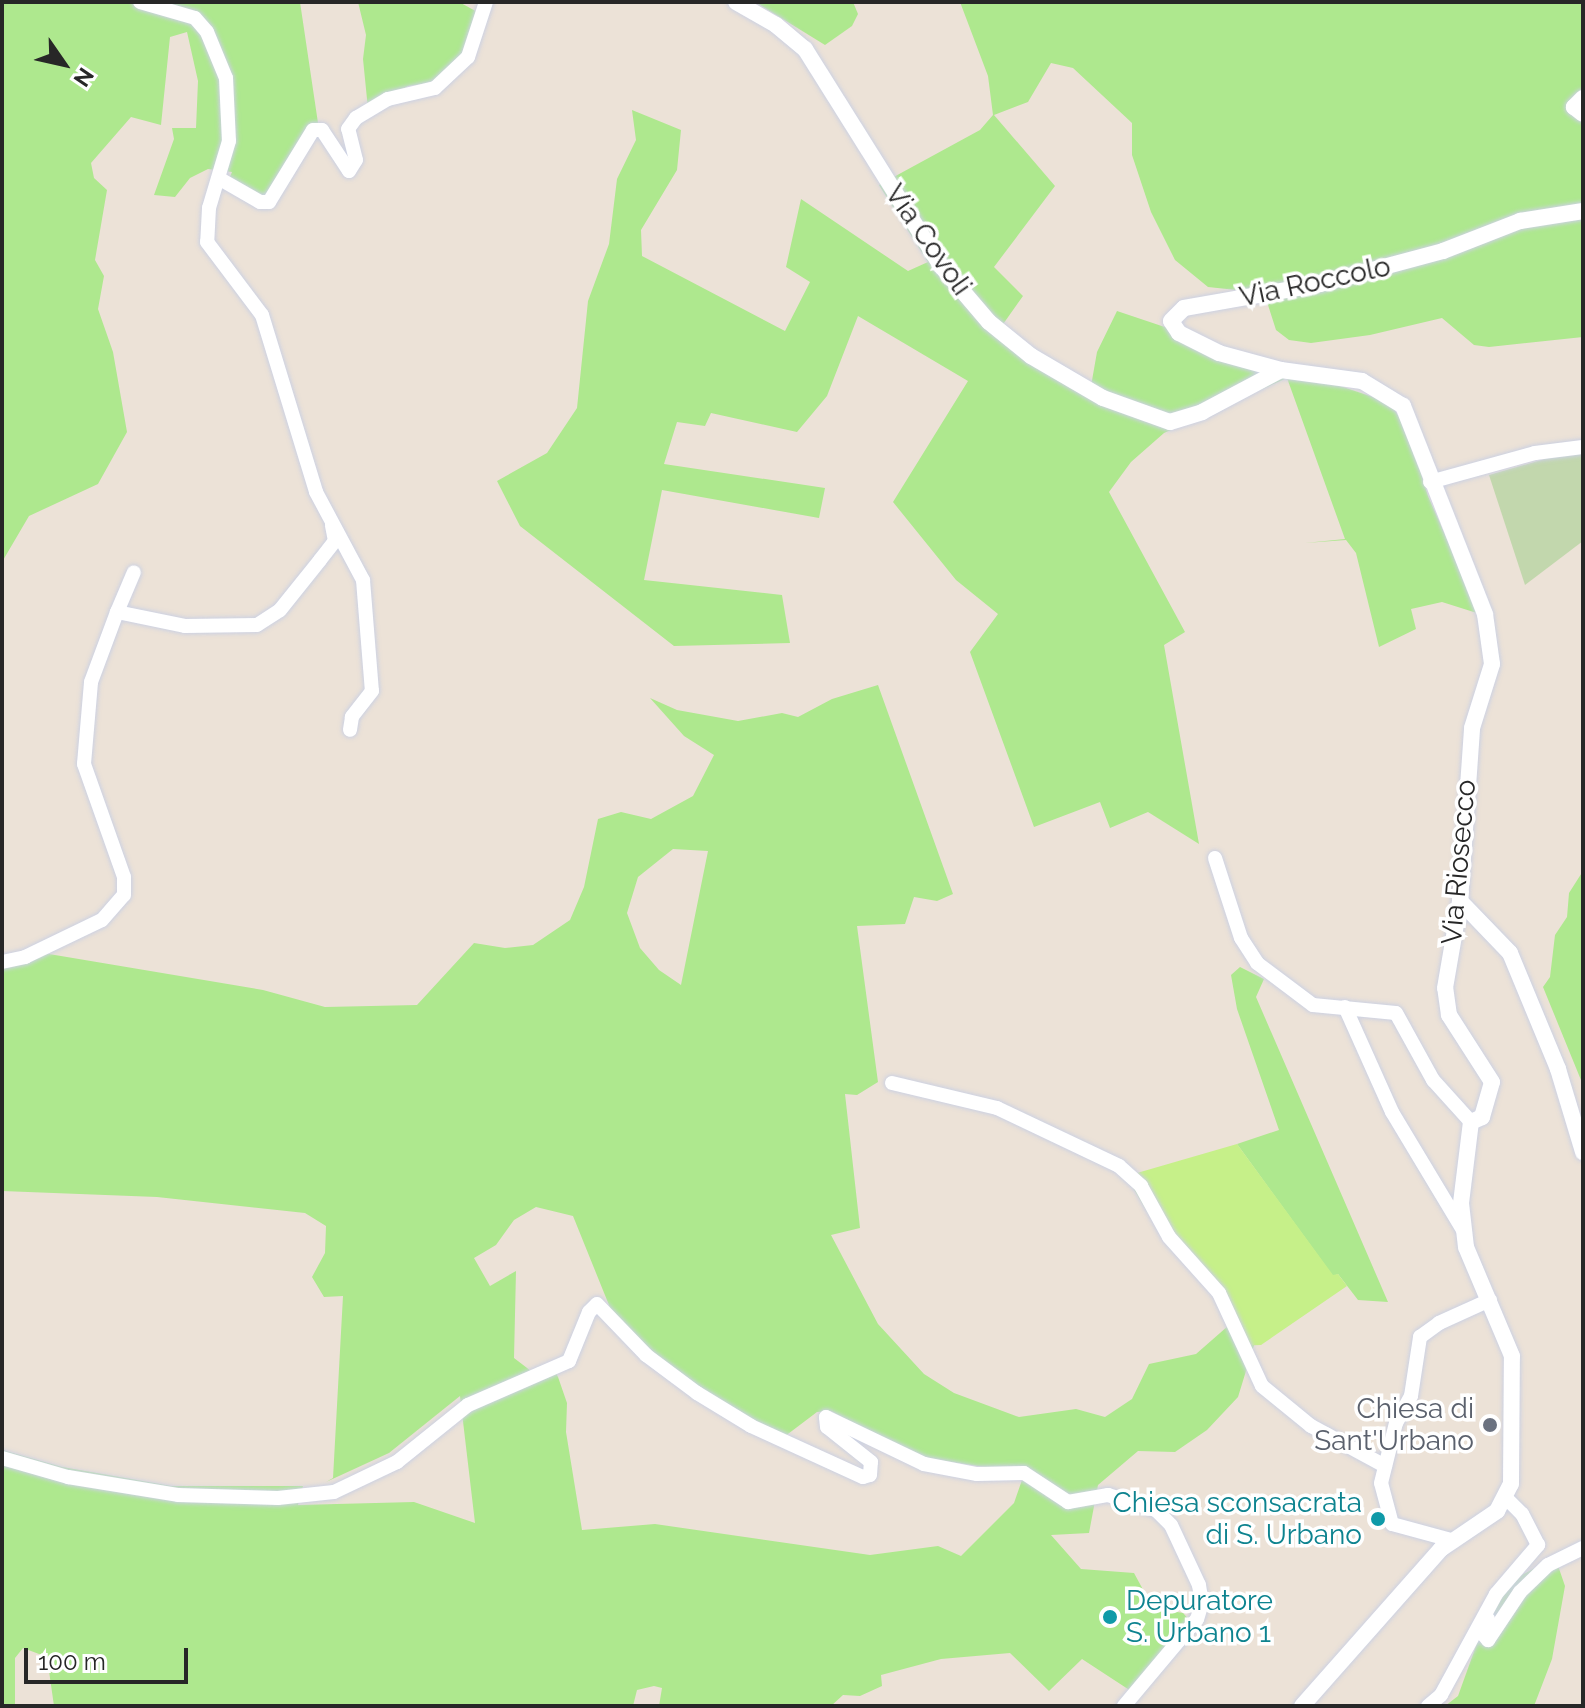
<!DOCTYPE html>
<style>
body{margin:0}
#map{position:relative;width:1585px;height:1708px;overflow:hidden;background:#ece2d7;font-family:Raleway,sans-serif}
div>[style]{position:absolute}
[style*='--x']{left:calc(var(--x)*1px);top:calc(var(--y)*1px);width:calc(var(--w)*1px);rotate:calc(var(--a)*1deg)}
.green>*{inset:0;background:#aee88e}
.cemetery>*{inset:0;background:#c2d7ad}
.pitch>*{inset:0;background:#c6f089}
.roads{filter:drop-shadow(0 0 2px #ccd1e2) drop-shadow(0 0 2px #ccd1e2)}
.minor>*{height:14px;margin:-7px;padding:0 7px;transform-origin:7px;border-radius:7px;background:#fff}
.tertiary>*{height:16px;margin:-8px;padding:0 8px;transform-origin:8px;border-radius:8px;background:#fff}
.dots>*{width:22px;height:22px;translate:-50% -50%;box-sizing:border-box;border:4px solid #fff;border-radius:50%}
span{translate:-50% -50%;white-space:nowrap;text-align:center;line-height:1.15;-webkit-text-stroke:7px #fff;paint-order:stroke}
.street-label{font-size:28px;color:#272727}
.worship-label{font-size:28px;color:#5b616d}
.right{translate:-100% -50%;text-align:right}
.culture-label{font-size:28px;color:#0d838f}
.left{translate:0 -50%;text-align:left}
.frame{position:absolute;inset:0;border:4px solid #272727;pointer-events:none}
.north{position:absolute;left:24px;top:24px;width:80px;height:80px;-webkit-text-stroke:6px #fff;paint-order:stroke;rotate:124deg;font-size:22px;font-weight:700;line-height:32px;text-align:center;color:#272727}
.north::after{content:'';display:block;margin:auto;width:28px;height:36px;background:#272727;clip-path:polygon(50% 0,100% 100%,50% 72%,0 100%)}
.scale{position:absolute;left:24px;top:1648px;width:164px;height:36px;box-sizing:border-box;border:4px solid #272727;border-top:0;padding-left:10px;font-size:24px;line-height:28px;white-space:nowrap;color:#272727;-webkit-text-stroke:6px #fff;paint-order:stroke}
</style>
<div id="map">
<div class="green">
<div style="clip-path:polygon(2px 2px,300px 2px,318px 123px,276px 199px,226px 186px,232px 172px,208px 169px,190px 178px,175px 197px,154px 195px,174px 139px,172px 128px,196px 128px,198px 81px,187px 32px,170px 37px,161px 125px,131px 117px,91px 163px,94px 178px,107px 190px,95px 260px,104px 276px,98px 309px,113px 352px,127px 432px,98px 484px,29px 516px,2px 562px)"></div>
<div style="clip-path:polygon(358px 2px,459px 2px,481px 14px,476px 37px,440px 82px,408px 86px,368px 109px,363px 59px,366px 35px)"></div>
<div style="clip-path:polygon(755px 2px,853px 2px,858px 14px,852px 26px,825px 45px)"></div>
<div style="clip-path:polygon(960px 2px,1583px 2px,1583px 337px,1489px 347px,1474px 345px,1442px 318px,1370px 335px,1311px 343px,1289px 340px,1276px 330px,1268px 305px,1255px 292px,1208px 287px,1175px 260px,1151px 212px,1132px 155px,1132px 123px,1073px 68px,1051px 63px,1028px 102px,994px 115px,1055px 186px,994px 267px,1023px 296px,1001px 327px,1091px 386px,1097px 352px,1117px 311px,1379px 399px,1394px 409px,1408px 431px,1428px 496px,1480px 614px,1442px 602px,1411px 609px,1416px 629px,1379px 647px,1356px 553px,1346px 540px,1305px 543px,1345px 539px,1287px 378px,1164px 433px,1131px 462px,1109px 492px,1185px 632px,1164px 645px,1199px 844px,1148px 812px,1110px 828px,1100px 802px,1034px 827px,970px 652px,998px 614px,956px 580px,893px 502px,968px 381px,858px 316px,827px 396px,797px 432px,711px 413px,705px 426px,677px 422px,664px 464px,825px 488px,819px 518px,662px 490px,644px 580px,782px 595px,790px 643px,674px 646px,520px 526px,497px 481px,547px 453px,577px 408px,588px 301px,609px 244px,617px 179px,636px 140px,632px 110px,681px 130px,677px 170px,641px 230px,642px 256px,785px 331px,810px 282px,786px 267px,801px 199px,908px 271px,928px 262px,879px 185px,980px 130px,993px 115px,988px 76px)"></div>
<div style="clip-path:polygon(evenodd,878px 685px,953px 894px,937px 901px,914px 897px,905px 924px,857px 926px,878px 1082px,857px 1095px,845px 1094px,860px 1228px,831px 1235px,878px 1324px,924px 1374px,954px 1393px,1019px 1417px,1076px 1409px,1105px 1417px,1132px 1399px,1149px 1364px,1196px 1354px,1228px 1326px,1237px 1346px,1254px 1345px,1238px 1397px,1207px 1430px,1175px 1452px,1138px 1451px,1098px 1485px,1089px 1533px,1051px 1535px,1081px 1569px,1134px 1573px,1153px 1608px,1183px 1613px,1195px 1626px,1134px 1693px,1082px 1659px,1049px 1691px,1010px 1653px,941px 1659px,881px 1675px,882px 1686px,860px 1696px,843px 1695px,831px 1706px,659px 1706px,662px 1688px,654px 1686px,637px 1690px,633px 1706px,54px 1706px,47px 1657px,23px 1648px,15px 1658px,15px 1706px,2px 1706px,2px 1450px,62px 1467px,171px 1486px,303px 1486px,298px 1505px,414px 1502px,475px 1523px,460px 1396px,389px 1453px,326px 1482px,333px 1478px,343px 1296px,324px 1297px,312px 1277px,325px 1253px,326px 1226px,305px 1213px,157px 1197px,2px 1191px,2px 962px,49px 954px,263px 990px,325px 1007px,417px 1005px,474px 943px,505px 948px,533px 945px,570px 920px,584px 887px,598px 819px,621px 812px,651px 819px,693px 796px,714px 755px,684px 736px,650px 698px,677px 710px,738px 721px,782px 713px,798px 717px,832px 699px,878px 685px,673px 849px,708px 851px,681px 985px,659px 970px,640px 948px,627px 913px,638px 877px,673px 849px,878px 685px,536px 1207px,573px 1216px,613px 1315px,674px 1371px,780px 1440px,817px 1412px,831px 1411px,911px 1456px,998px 1469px,1022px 1480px,1014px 1503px,961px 1556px,938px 1546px,870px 1555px,655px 1524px,582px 1530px,566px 1432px,567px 1403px,558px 1377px,553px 1367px,531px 1371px,514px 1358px,516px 1271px,490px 1286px,474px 1258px,496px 1245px,514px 1220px,536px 1207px)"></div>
<div style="clip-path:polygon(1583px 871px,1583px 1085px,1543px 987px,1550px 977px,1555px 935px,1567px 917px,1569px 893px)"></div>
<div style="clip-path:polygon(1240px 967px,1264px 979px,1256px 997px,1388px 1302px,1358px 1300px,1338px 1274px,1333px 1276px,1237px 1144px,1279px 1130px,1237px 1009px,1231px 975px)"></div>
<div style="clip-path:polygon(1555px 1557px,1565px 1586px,1552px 1659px,1534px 1706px,1445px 1706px,1458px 1696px,1490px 1607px,1522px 1575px)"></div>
</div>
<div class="cemetery">
<div style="clip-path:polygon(1583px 448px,1583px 541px,1525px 585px,1489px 475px)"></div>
</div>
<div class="pitch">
<div style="clip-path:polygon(1237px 1144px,1333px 1275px,1338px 1274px,1347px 1286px,1261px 1345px,1237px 1346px,1221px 1305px,1149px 1215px,1130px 1183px,1137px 1173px)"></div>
</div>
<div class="roads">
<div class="minor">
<div style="--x:140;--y:2;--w:57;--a:16.2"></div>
<div style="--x:195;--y:18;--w:18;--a:49"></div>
<div style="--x:207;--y:32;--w:50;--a:67.6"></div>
<div style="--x:226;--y:78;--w:63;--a:87.3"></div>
<div style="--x:229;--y:141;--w:70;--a:106.6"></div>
<div style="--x:209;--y:208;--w:34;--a:93"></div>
<div style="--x:207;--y:242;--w:91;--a:53"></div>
<div style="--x:262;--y:315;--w:185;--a:73"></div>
<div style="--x:316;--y:492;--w:100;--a:61.9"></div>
<div style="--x:363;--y:580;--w:111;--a:85.4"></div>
<div style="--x:372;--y:691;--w:33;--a:128"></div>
<div style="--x:352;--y:717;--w:13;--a:99"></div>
<div style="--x:220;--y:179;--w:46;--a:29.9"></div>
<div style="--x:260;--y:202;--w:9;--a:0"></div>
<div style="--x:269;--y:202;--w:84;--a:-58.6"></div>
<div style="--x:313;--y:130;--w:9;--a:0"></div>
<div style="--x:322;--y:130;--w:49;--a:56.6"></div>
<div style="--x:349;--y:171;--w:13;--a:-58"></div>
<div style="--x:356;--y:160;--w:32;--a:-104"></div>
<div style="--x:348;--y:129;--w:14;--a:-54"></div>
<div style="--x:356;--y:118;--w:37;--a:-31"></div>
<div style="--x:388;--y:99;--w:48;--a:-13.2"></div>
<div style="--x:435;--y:88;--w:45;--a:-43.2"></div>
<div style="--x:468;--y:57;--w:58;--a:-71.9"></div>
<div style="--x:1430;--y:482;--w:109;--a:-15.4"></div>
<div style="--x:1535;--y:453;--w:48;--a:-7.1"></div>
<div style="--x:117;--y:612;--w:43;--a:-67"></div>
<div style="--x:1215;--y:858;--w:84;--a:72"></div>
<div style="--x:1241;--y:938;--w:30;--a:57"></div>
<div style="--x:1257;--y:963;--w:70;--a:36.9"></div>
<div style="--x:1313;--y:1005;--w:83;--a:5.5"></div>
<div style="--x:1396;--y:1013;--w:77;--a:61.1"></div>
<div style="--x:1433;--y:1080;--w:57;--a:47.9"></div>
<div style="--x:2;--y:962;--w:24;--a:-12"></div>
<div style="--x:25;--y:957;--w:85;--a:-25.7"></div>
<div style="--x:102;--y:920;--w:33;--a:-49"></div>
<div style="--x:124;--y:895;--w:18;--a:-90"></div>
<div style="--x:124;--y:877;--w:120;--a:-109.5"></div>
<div style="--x:84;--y:764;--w:82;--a:-85.1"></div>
<div style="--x:91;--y:682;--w:75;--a:-69.6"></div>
<div style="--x:117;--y:612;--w:69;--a:11.6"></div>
<div style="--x:185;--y:626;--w:72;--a:-0.8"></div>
<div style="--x:257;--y:625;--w:27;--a:-33"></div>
<div style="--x:280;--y:610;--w:64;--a:-51.3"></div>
<div style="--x:320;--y:560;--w:24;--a:-52"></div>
<div style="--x:335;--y:541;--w:16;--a:-101"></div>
<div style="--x:1345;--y:1007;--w:115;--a:65.9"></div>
<div style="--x:1392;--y:1112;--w:140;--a:59"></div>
<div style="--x:892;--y:1083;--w:108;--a:13.4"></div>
<div style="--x:997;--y:1108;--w:135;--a:25.4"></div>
<div style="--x:1119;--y:1166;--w:30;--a:42"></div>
<div style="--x:1141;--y:1186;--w:58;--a:61.2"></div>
<div style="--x:1169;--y:1237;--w:75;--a:48.2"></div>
<div style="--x:1219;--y:1293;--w:102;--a:65.2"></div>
<div style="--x:1262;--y:1386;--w:63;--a:39.2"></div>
<div style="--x:1311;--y:1426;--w:84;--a:28.4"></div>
<div style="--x:2;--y:1458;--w:69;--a:16.1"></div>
<div style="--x:68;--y:1477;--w:111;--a:9.3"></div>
<div style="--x:178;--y:1495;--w:100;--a:1.7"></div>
<div style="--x:278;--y:1498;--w:56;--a:-6.1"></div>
<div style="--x:334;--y:1492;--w:70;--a:-25.5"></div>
<div style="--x:397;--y:1462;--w:91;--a:-38.8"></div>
<div style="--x:468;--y:1405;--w:110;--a:-23.5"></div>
<div style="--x:569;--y:1361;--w:53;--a:-67.8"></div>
<div style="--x:589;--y:1312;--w:11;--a:-45"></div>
<div style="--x:597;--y:1304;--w:71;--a:46.1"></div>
<div style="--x:646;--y:1355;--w:64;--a:36.7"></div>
<div style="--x:697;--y:1393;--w:63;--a:31.4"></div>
<div style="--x:751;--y:1426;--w:123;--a:24.5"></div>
<div style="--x:863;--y:1477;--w:7;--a:-16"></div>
<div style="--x:870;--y:1475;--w:13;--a:-86"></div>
<div style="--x:871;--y:1462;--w:56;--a:-141.5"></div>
<div style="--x:827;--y:1427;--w:10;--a:-96"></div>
<div style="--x:826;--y:1417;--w:109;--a:25.6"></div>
<div style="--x:924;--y:1464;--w:54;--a:10.7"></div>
<div style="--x:977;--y:1474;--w:47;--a:-1.2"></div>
<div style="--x:1024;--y:1473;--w:53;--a:33.4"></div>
<div style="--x:1068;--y:1502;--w:41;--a:-9.9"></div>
<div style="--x:1108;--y:1495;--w:50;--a:17.4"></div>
<div style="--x:1156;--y:1510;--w:21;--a:45"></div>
<div style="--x:1171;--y:1525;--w:66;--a:65"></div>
<div style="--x:1199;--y:1585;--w:18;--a:81"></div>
<div style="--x:1202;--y:1603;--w:17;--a:107"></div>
<div style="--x:1197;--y:1619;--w:114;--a:130"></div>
<div style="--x:1451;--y:1540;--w:61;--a:-164.8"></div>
<div style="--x:1392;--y:1524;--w:42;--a:-105"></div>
<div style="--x:1381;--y:1483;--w:62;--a:-76"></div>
<div style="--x:1396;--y:1423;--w:31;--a:-61"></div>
<div style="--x:1411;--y:1396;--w:60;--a:-81.3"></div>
<div style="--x:1420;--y:1337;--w:24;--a:-36"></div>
<div style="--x:1439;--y:1323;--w:56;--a:-24.3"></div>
<div style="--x:1488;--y:1619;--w:16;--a:108"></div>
<div style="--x:1483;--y:1634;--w:8;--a:50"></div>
<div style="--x:1488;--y:1640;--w:58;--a:-56.3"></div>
<div style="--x:1520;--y:1592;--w:39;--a:-44"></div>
<div style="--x:1548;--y:1565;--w:39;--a:-26"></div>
<div style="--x:1428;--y:1706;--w:17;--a:-40"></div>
<div style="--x:1441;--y:1695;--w:115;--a:-61.4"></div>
<div style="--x:1496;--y:1594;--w:65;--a:-49.4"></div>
<div style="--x:1538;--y:1545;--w:35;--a:-117"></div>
<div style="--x:1522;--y:1514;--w:21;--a:-135"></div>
</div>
<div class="tertiary">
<div style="--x:736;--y:2;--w:46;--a:29.9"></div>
<div style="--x:776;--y:25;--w:38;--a:40"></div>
<div style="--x:805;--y:49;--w:257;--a:57.9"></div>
<div style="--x:942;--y:267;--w:72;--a:49.5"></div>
<div style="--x:989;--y:322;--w:54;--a:39"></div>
<div style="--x:1031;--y:356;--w:83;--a:30.3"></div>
<div style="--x:1103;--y:398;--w:71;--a:19.7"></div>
<div style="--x:1170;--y:422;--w:34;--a:-17"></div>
<div style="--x:1202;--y:412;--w:89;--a:-28"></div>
<div style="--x:1583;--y:98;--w:13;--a:135"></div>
<div style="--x:1574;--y:107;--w:11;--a:38"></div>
<div style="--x:1460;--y:901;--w:72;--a:46.1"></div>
<div style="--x:1510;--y:953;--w:126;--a:67.5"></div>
<div style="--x:1558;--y:1069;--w:87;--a:73.2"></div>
<div style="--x:1302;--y:1706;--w:210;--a:-48.5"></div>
<div style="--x:1441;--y:1549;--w:68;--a:-34.2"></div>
<div style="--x:1497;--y:1511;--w:30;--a:-63"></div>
<div style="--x:1511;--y:1484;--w:128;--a:-89.6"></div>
<div style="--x:1512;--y:1356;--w:118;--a:-112.9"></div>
<div style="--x:1466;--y:1247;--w:44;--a:-96.5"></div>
<div style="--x:1461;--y:1203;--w:82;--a:-83"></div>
<div style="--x:1471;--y:1122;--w:12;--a:-24"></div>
<div style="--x:1482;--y:1117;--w:36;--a:-74"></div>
<div style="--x:1492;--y:1082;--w:80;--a:-122.7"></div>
<div style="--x:1449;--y:1015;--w:27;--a:-98"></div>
<div style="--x:1445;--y:988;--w:88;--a:-80.2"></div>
<div style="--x:1460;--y:901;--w:173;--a:-86"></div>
<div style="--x:1472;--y:728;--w:67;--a:-72.6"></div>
<div style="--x:1492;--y:664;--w:50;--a:-98"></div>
<div style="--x:1485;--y:614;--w:224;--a:-111.5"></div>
<div style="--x:1403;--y:406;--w:48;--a:-148.6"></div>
<div style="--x:1362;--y:381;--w:82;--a:-172.3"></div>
<div style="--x:1281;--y:370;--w:64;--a:-164.7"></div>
<div style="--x:1219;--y:353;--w:45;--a:-153.4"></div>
<div style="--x:1179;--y:333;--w:14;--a:-124"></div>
<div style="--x:1171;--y:321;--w:18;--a:-45"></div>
<div style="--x:1184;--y:308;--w:138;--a:-10"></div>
<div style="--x:1320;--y:284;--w:127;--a:-15"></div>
<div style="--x:1443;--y:251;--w:83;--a:-21.3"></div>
<div style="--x:1520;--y:221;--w:64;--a:-9"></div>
</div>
</div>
<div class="dots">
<div style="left:1490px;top:1425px;background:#6b7280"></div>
<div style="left:1378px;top:1519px;background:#0f9aa8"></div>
<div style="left:1110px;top:1617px;background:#0f9aa8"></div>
</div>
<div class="street-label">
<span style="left:928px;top:240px;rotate:55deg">Via Covoli</span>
<span style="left:1315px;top:282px;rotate:-12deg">Via Roccolo</span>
<span style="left:1459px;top:862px;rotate:-85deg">Via Riosecco</span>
</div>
<div class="worship-label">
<span class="right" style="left:1474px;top:1425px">Chiesa di<br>Sant'Urbano</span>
</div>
<div class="culture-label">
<span class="right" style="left:1362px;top:1519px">Chiesa sconsacrata<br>di S. Urbano</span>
<span class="left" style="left:1126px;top:1617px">Depuratore<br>S. Urbano 1</span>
</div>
<div class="frame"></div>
<div class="north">N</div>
<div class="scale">100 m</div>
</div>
